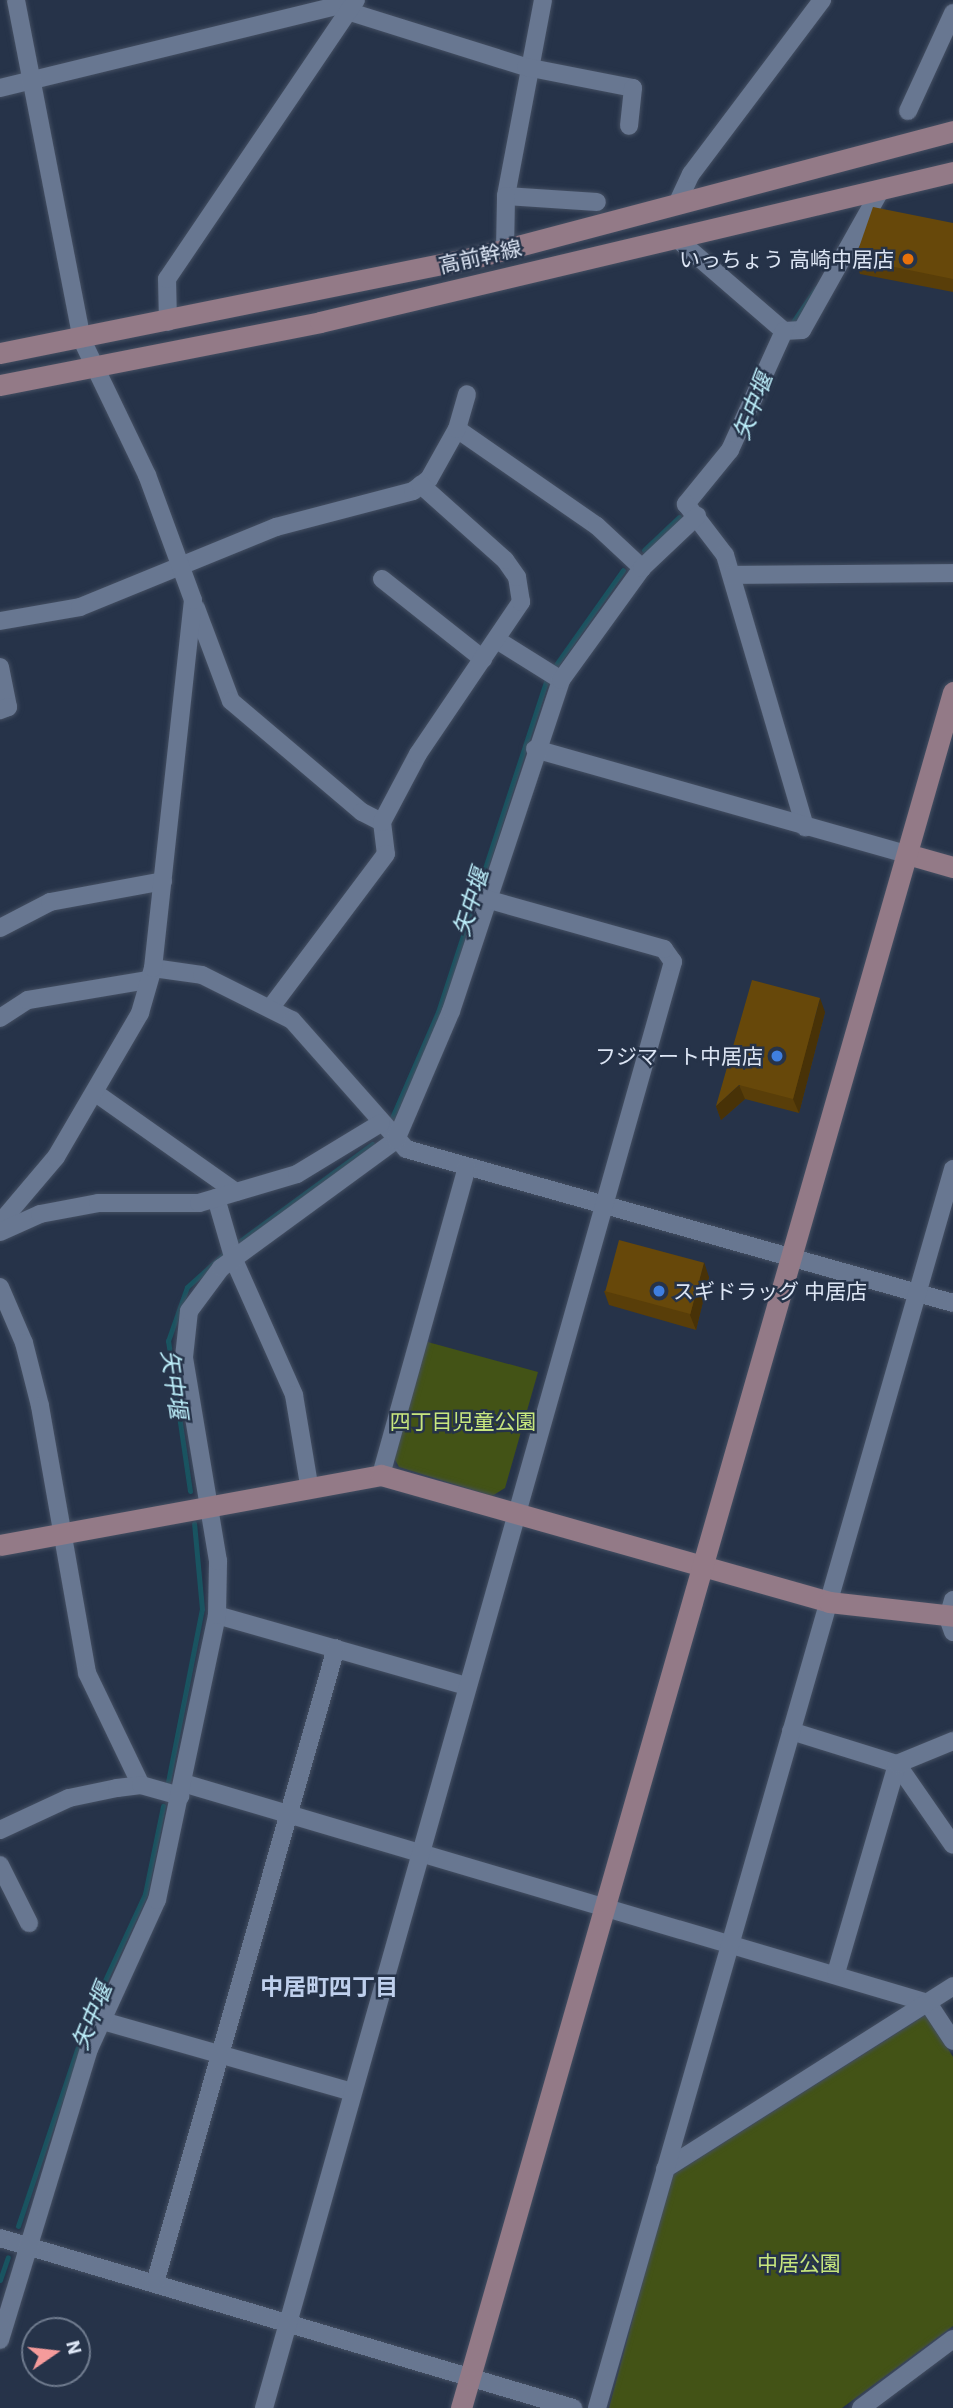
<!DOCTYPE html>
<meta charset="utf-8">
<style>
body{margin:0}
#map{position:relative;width:953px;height:2408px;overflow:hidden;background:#263349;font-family:"IBM Plex Sans","Noto Sans JP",sans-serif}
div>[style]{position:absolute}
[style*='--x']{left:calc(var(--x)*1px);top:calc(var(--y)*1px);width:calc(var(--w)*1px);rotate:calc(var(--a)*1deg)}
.green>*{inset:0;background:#435316}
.stream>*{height:5px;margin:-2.5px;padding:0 2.5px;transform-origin:2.5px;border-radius:2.5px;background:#195461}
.roads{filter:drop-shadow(0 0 2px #444f62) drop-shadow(0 0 2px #444f62)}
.street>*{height:18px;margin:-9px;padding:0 9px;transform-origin:9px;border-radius:9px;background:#687791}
.secondary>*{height:21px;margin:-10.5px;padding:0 10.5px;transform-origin:10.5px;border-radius:10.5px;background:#937a87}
.wall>*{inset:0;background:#593e09}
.shaded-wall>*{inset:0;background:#483207}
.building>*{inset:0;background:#67480a;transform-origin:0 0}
.dots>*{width:19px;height:19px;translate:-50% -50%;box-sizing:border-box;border:4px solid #263349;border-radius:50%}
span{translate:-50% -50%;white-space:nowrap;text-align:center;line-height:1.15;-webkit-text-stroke:5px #263349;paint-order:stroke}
.street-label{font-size:21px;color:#dde6f5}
.poi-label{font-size:21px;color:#dde6f5}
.right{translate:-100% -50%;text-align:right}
.left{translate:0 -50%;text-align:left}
.park-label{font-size:21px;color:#c7e67e}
.water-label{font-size:23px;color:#bbedf9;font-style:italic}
.neighbourhood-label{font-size:23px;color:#bfd0ed;font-weight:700}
.north{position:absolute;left:21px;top:2317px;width:70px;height:70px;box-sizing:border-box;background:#263349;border:2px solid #6f7b8e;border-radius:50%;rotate:76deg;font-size:19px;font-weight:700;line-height:28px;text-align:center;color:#dde6f5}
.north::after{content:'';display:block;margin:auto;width:24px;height:32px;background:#f59b9b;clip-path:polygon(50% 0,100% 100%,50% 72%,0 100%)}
</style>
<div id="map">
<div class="green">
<div style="clip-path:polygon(424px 1341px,538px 1372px,505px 1488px,492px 1496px,399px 1467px,392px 1454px)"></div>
<div style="clip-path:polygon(927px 2014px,953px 2057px,953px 2326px,842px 2408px,609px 2408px,671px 2176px)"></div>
</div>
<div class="stream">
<div style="--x:793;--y:322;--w:41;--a:-55.9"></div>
<div style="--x:644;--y:550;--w:48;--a:-43.3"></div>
<div style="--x:553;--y:669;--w:121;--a:-54.7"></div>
<div style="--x:391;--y:1120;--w:118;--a:-66.5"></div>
<div style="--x:438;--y:1012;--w:348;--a:-71.9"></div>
<div style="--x:236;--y:1244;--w:169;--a:-36.3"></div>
<div style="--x:190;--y:1491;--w:152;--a:-98.3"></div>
<div style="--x:168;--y:1341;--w:57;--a:-70.6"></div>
<div style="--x:187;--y:1287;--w:50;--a:-41.7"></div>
<div style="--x:167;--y:1787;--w:181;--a:-78.9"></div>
<div style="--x:202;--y:1609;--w:86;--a:-95.3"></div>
<div style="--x:18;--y:2226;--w:220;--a:-71.5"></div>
<div style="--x:88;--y:2017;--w:136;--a:-65.1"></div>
<div style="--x:145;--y:1894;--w:90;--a:-78.4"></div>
<div style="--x:0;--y:2280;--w:24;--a:-71"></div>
</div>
<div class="roads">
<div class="street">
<div style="--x:543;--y:0;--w:199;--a:100.7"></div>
<div style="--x:506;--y:196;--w:91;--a:3.8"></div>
<div style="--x:347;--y:11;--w:188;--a:17.4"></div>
<div style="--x:526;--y:67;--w:109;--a:11.1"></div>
<div style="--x:633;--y:88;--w:38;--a:96"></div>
<div style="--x:0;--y:88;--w:364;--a:-13.7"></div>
<div style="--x:908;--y:111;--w:108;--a:-65.3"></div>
<div style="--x:676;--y:206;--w:35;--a:-65"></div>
<div style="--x:691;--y:174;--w:218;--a:-53"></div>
<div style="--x:675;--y:237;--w:144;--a:40.8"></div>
<div style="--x:784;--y:331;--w:18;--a:-3"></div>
<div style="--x:802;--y:330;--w:162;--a:-60.7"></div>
<div style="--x:505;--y:250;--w:54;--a:-88.9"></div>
<div style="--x:168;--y:322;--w:43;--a:-91.3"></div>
<div style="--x:167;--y:279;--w:337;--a:-55.9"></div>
<div style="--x:784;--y:331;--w:131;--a:114.4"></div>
<div style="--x:730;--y:450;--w:70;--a:129.2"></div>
<div style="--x:686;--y:504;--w:64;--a:52.6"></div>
<div style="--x:725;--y:555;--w:284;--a:73.6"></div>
<div style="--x:457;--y:429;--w:170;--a:34.7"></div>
<div style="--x:597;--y:526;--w:62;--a:43"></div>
<div style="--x:732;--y:575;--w:221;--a:-0.5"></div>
<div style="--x:382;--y:579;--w:129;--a:38.4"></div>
<div style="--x:196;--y:608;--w:99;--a:69.4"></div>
<div style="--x:231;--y:701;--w:172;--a:40.3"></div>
<div style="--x:362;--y:812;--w:22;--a:27"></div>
<div style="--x:382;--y:822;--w:32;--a:83"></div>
<div style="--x:386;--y:854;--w:191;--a:126.9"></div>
<div style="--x:0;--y:621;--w:81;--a:-9.9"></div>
<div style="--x:80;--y:607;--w:212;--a:-22.2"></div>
<div style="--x:276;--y:527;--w:142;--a:-14.7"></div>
<div style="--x:413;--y:491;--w:20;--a:-37"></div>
<div style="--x:429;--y:479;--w:57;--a:-60.8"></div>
<div style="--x:457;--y:429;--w:36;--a:-74"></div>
<div style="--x:497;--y:640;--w:75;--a:32"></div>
<div style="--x:0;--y:667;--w:41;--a:78.7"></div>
<div style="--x:8;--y:707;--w:9;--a:159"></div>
<div style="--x:535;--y:749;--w:387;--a:15.8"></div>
<div style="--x:382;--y:822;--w:77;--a:-62.1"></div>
<div style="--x:418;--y:754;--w:184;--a:-55.9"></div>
<div style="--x:521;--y:602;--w:25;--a:-99"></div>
<div style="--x:517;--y:577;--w:21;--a:-125"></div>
<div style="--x:505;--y:560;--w:113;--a:-138.2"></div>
<div style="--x:0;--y:928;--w:56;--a:-27.5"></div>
<div style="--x:50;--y:902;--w:115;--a:-10.5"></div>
<div style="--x:153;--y:968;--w:49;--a:8.1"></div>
<div style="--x:202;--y:975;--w:101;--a:26.6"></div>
<div style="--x:292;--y:1020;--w:172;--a:48.5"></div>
<div style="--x:406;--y:1149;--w:568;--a:15.72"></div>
<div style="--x:0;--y:1018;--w:33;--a:-33"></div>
<div style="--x:28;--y:1000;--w:122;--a:-9.5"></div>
<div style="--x:97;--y:1094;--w:170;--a:35.2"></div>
<div style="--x:216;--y:1198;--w:65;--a:73.8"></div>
<div style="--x:234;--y:1260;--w:148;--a:66"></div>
<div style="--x:294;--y:1395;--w:91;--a:80.5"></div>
<div style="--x:0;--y:1223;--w:87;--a:-49.7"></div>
<div style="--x:56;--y:1157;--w:167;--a:-59.7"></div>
<div style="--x:140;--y:1013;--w:47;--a:-73.9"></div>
<div style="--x:153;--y:968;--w:370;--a:-83.8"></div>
<div style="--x:193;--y:600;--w:133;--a:-110.2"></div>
<div style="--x:147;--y:475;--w:150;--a:-115.7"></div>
<div style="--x:82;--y:340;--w:346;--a:-101"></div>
<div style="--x:0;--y:1232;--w:44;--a:-24.2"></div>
<div style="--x:40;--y:1214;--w:59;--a:-10.7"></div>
<div style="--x:98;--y:1203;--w:101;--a:0"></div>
<div style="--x:199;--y:1203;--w:102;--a:-16.5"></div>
<div style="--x:297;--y:1174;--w:98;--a:-31.3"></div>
<div style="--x:0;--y:1287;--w:61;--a:66.8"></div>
<div style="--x:24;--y:1343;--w:65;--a:75.7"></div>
<div style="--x:40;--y:1406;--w:271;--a:80"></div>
<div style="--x:87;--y:1673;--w:124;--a:64.3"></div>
<div style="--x:381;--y:1475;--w:320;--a:-74.4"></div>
<div style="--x:953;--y:1600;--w:19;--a:106"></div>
<div style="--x:948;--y:1618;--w:15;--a:70"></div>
<div style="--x:217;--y:1615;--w:259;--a:15.9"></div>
<div style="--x:791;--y:1731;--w:111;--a:17.3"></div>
<div style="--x:897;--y:1764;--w:98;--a:55.3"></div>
<div style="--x:183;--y:1783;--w:777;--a:16.45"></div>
<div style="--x:928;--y:2003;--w:45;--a:56.7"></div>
<div style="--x:0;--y:1830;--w:76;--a:-24.9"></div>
<div style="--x:69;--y:1798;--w:49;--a:-11.8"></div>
<div style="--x:117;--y:1788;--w:24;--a:-7"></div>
<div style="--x:141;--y:1785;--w:41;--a:15.8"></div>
<div style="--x:0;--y:1865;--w:65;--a:63.4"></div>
<div style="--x:836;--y:1973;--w:218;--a:-73.7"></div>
<div style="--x:897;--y:1764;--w:61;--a:-22.3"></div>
<div style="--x:103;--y:2021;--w:259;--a:15.9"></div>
<div style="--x:665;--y:2169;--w:341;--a:-32.4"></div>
<div style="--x:0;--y:2238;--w:598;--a:16.52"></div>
<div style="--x:155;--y:2283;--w:660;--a:-74.09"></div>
<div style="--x:0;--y:2340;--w:304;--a:-73"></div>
<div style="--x:89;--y:2049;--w:164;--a:-65.5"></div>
<div style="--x:157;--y:1900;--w:291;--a:-78.1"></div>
<div style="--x:217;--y:1615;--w:54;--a:-88.9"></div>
<div style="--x:218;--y:1561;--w:207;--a:-99.5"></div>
<div style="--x:184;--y:1357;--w:46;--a:-83.8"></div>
<div style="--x:189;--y:1311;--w:54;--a:-53.3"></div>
<div style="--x:221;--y:1268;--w:217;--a:-36.2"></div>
<div style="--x:396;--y:1140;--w:140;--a:-66.9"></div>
<div style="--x:451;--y:1011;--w:349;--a:-71.6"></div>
<div style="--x:561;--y:680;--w:138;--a:-54.1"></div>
<div style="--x:642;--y:568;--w:76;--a:-43.4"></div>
<div style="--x:264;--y:2408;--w:1503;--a:-74.21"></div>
<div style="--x:673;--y:962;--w:16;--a:-125"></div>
<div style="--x:664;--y:949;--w:185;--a:-164.3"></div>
<div style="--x:597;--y:2408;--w:1289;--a:-73.97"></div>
<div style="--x:861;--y:2408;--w:115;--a:-36.9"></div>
</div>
<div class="secondary">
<div style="--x:0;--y:353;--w:494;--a:-11.4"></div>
<div style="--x:484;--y:255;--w:485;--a:-14.8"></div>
<div style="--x:0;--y:385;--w:326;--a:-11.1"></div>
<div style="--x:320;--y:322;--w:651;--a:-13.33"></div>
<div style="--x:907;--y:854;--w:48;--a:15.8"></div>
<div style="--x:0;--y:1545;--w:387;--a:-10.4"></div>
<div style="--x:381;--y:1475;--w:466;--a:15.8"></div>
<div style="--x:829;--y:1602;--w:125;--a:6.4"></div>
<div style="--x:461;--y:2408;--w:1785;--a:-74"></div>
</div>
</div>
<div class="wall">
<div style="clip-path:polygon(953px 223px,953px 292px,860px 274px,855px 259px)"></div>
<div style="clip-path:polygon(825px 1012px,799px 1113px,745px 1099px,721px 1120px,716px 1106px)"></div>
<div style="clip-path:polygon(709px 1277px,696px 1330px,609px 1305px,604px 1291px)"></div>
</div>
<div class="shaded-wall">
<div style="clip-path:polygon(820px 998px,825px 1012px,799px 1113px,793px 1099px)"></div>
<div style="clip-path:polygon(739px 1085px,745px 1099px,721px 1120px,716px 1106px)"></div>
<div style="clip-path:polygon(704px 1262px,709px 1277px,696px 1330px,690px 1315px)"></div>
</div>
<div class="building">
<div style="clip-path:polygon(873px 207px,953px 223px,953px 279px,855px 259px)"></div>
<div style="clip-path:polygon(752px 980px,820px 998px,793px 1099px,739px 1085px,716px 1106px)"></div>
<div style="left:619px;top:1240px;width:88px;height:53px;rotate:15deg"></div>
</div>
<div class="dots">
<div style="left:908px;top:259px;background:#e8710a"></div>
<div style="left:777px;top:1056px;background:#3f7fe0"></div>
<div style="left:659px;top:1291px;background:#3f7fe0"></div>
</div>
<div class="street-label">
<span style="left:480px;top:256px;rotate:-13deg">高前幹線</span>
</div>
<div class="poi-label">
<span class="right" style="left:894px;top:259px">いっちょう 高崎中居店</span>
<span class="right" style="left:763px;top:1056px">フジマート中居店</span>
<span class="left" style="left:673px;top:1291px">スギドラッグ 中居店</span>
</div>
<div class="park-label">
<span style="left:463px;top:1421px">四丁目児童公園</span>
<span style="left:799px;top:2263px">中居公園</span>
</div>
<div class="water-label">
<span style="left:752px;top:406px;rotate:-69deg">矢中堰</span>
<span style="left:470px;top:902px;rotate:-73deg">矢中堰</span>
<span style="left:175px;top:1384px;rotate:82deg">矢中堰</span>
<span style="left:91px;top:2016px;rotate:-68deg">矢中堰</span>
</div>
<div class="neighbourhood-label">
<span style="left:329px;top:1986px">中居町四丁目</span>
</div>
<div class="north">N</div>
</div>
